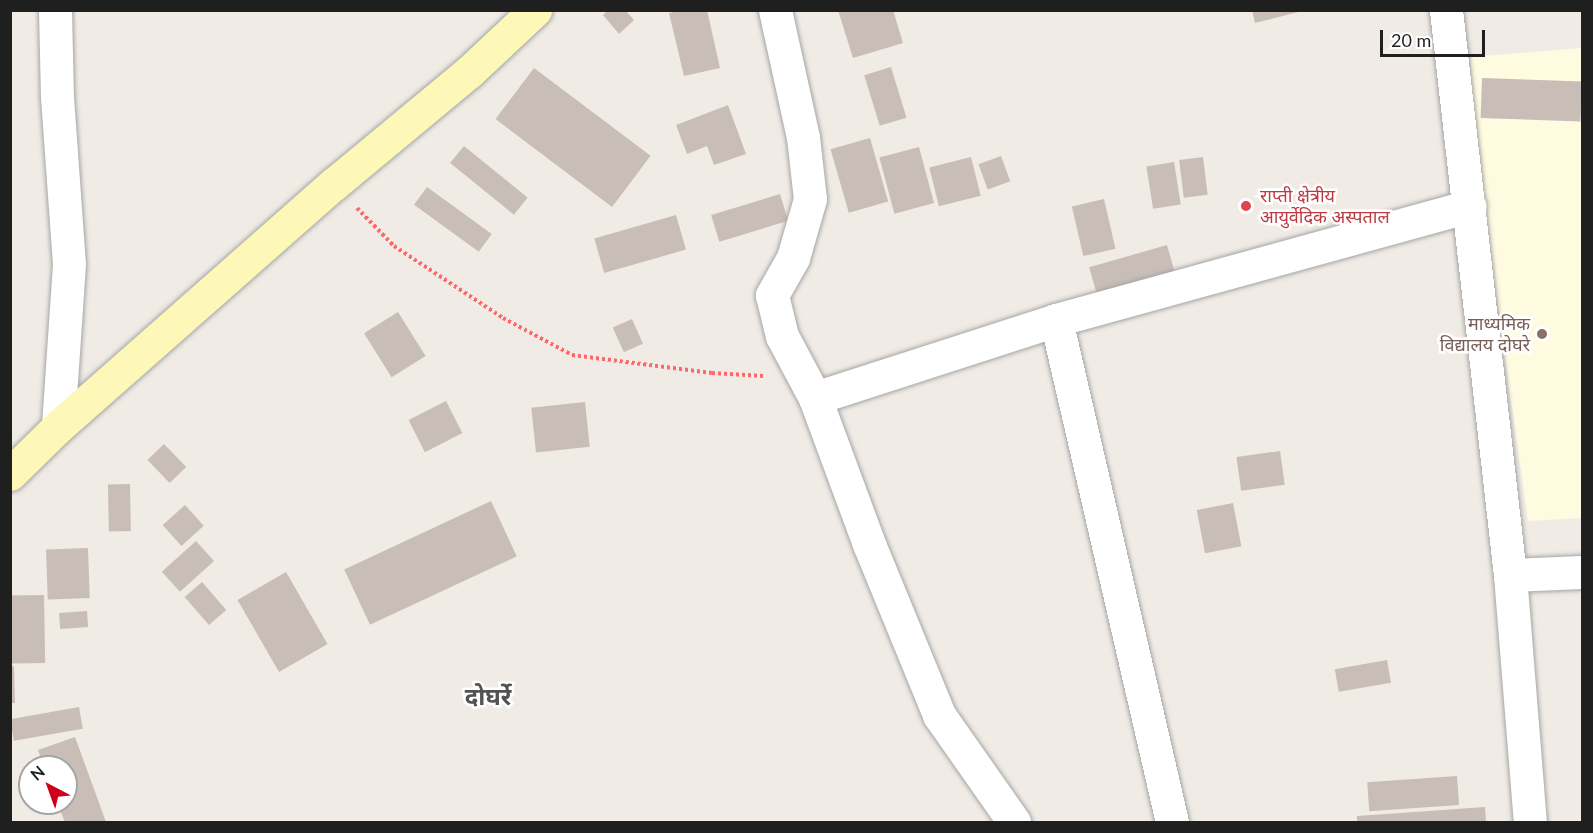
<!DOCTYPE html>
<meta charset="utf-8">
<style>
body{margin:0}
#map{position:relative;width:1593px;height:833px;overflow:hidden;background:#f0ebe5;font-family:Lato,"Noto Sans Devanagari",sans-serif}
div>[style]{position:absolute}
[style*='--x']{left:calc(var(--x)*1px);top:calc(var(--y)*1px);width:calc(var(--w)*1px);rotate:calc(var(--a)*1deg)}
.education>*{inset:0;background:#fffbe0}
.building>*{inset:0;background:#c9bdb8;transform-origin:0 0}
.path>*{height:4px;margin-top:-2px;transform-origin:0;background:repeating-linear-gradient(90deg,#ff686a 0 3px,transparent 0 6px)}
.roads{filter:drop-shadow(0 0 2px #a6a6a6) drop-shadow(0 0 2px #a6a6a6)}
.street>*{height:33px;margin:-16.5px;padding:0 16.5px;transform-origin:16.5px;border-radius:16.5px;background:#fff}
.secondary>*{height:33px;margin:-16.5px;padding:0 16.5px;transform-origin:16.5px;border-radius:16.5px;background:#fdf8b7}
.dots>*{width:16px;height:16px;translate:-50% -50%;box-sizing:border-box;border:3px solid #fff;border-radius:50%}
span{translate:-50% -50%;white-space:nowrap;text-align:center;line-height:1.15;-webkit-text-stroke:5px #fff;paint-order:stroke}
.health-label{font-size:18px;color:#be3a42}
.left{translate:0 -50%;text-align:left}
.education-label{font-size:18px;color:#785e54}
.right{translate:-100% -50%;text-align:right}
.district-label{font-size:24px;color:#525252;font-weight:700}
.frame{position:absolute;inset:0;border:12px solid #1f1f1f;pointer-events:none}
.north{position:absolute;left:18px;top:755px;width:60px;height:60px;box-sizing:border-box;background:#fff;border:2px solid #a5a5a5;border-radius:50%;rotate:319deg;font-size:16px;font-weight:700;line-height:24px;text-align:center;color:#1f1f1f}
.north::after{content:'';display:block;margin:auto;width:21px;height:27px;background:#cf0018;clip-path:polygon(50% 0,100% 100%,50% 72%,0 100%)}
.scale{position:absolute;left:1380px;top:30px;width:105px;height:27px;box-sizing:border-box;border:3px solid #1f1f1f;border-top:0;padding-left:8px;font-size:18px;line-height:21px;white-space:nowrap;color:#1f1f1f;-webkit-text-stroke:4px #fff;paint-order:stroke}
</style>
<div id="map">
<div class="education">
<div style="clip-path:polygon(1582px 48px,1582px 518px,1528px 521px,1476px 149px,1470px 57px)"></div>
</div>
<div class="building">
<div style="clip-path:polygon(608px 10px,625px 10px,634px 20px,619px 34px,603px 15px)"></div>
<div style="clip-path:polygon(683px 10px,707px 10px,720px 68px,684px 76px,669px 13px)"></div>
<div style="clip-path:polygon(838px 10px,893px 10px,903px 43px,853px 58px)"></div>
<div style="clip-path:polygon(1252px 10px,1302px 10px,1302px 11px,1255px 23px)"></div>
<div style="left:891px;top:67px;width:53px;height:28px;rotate:73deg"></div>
<div style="left:534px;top:68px;width:146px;height:64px;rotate:37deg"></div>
<div style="left:1482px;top:78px;width:100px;height:40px;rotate:2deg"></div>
<div style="clip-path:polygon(728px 105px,746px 154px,714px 165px,707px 146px,687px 154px,676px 125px)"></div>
<div style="left:870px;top:138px;width:66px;height:41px;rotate:74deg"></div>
<div style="left:464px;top:146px;width:82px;height:22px;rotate:39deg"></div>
<div style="left:919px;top:147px;width:58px;height:41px;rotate:75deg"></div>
<div style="left:1001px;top:156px;width:27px;height:24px;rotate:70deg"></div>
<div style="left:971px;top:157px;width:40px;height:43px;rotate:76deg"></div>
<div style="left:1203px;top:157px;width:38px;height:24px;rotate:83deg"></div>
<div style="left:1174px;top:162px;width:43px;height:28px;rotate:81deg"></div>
<div style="left:427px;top:187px;width:80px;height:22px;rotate:36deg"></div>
<div style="left:780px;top:194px;width:28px;height:72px;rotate:73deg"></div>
<div style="left:1104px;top:199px;width:51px;height:33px;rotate:77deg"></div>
<div style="left:676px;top:215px;width:36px;height:85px;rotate:74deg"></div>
<div style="left:1167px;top:245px;width:29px;height:81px;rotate:74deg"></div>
<div style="left:398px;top:312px;width:52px;height:40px;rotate:58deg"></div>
<div style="left:632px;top:319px;width:27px;height:21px;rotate:66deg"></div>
<div style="left:446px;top:401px;width:36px;height:42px;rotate:63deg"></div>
<div style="left:585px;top:402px;width:45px;height:54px;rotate:84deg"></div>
<div style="left:164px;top:444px;width:32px;height:23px;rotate:46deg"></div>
<div style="left:1280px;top:451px;width:34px;height:44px;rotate:82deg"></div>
<div style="left:130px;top:484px;width:47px;height:22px;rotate:89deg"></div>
<div style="left:491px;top:501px;width:61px;height:162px;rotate:65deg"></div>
<div style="left:1233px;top:503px;width:44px;height:37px;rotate:79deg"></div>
<div style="left:185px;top:505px;width:28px;height:30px;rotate:48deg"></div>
<div style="left:196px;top:541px;width:27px;height:46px;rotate:48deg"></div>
<div style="left:88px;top:548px;width:50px;height:42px;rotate:88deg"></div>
<div style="left:286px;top:572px;width:83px;height:56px;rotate:60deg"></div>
<div style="left:202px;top:582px;width:37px;height:23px;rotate:49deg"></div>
<div style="left:44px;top:595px;width:68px;height:34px;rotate:89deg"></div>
<div style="left:87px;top:611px;width:16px;height:28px;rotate:86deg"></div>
<div style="left:1387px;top:660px;width:23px;height:53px;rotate:80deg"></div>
<div style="clip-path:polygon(14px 666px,15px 703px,10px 703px,10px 667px)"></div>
<div style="left:79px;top:707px;width:22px;height:70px;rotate:80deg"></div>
<div style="clip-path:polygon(75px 737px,106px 822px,65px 822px,57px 803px,66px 803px,66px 767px,44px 767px,38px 750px)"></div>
<div style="left:1457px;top:776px;width:29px;height:90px;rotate:86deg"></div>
<div style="clip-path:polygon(1485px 807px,1486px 822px,1357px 822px,1357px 816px)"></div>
</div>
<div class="path">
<div style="--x:357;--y:208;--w:53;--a:45.8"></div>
<div style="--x:394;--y:246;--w:131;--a:33.4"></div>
<div style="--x:503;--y:318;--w:78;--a:28.2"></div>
<div style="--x:572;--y:355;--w:141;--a:7.3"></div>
<div style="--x:712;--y:373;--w:52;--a:3.3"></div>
</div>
<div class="roads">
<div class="street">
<div style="--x:55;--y:10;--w:87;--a:88.7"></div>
<div style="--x:57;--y:97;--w:167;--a:85.9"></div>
<div style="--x:69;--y:264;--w:163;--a:93.9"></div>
<div style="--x:775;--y:10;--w:130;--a:77.6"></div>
<div style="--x:803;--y:137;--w:62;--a:83.6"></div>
<div style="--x:810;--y:199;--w:61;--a:106.1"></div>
<div style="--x:793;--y:258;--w:43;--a:119.6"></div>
<div style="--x:772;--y:295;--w:42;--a:76.3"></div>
<div style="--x:782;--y:336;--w:70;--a:62"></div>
<div style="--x:815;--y:398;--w:156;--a:69.7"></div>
<div style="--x:869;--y:544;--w:185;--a:67.7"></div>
<div style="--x:939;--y:715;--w:131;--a:55"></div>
<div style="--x:1446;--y:10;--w:569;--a:83.54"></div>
<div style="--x:1510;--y:575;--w:248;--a:85.4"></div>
<div style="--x:1056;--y:320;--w:515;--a:76.99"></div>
<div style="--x:815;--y:398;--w:253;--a:-17.9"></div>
<div style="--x:1056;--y:320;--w:429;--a:-15.4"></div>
<div style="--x:1510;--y:575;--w:72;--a:-2.4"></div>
</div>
<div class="secondary">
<div style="--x:10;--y:474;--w:67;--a:-44.4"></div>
<div style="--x:58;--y:427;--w:368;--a:-41.4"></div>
<div style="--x:334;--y:184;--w:175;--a:-39.7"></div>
<div style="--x:469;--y:72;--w:91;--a:-43.2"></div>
</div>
</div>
<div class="dots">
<div style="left:1246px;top:206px;background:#e0444e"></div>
<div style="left:1542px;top:334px;background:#8d6e63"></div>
</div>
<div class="health-label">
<span class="left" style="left:1260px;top:206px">राप्ती क्षेत्रीय<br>आयुर्वेदिक अस्पताल</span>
</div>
<div class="education-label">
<span class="right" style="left:1530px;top:334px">माध्यमिक<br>विद्यालय दोघरे</span>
</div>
<div class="district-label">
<span style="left:488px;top:696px">दोघर्रे</span>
</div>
<div class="frame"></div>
<div class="north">N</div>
<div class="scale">20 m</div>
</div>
